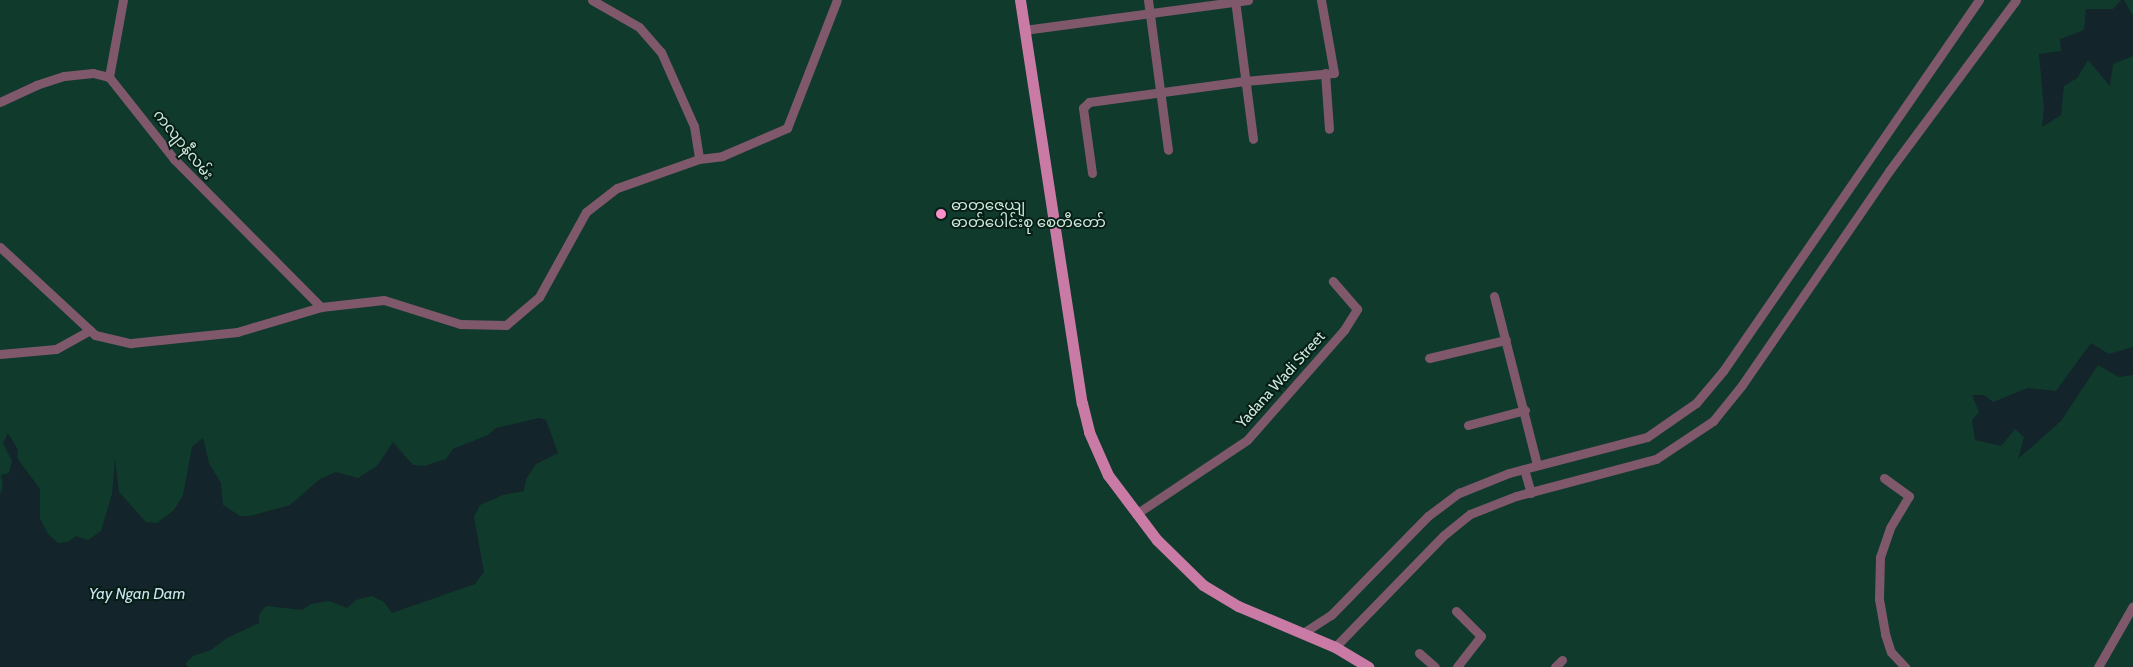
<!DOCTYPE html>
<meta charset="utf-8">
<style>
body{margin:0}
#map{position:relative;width:2133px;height:667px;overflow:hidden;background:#103a2b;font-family:Cabin,"Noto Sans Myanmar",sans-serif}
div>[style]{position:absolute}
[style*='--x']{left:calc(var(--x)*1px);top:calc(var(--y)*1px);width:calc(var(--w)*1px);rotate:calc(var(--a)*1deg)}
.water>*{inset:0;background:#13242b}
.minor>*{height:9px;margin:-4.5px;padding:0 4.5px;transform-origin:4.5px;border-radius:4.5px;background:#7f586c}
.major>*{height:11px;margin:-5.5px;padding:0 5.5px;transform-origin:5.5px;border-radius:5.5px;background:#c97ba6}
.dots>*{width:14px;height:14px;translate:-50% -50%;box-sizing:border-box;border:2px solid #071e16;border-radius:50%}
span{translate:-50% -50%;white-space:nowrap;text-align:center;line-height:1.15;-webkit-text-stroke:4px #071e16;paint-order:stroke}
.street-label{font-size:15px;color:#cde9dc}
.poi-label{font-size:15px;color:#cde9dc}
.left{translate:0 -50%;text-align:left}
.water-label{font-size:16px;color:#cae4f0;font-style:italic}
</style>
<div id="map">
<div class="water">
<div style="clip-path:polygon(2121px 0,2124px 0,2133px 16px,2133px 56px,2113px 64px,2110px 86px,2088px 60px,2077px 78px,2064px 86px,2061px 115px,2042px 127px,2044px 108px,2039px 54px,2061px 51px,2060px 39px,2084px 30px,2086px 9px,2113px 9px)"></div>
<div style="clip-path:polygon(2091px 343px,2109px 354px,2133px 347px,2133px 375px,2119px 377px,2098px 365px,2061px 421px,2018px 459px,2024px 437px,2015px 429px,2001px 446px,1975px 440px,1972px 420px,1979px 412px,1972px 395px,1984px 395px,1993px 402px,2028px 388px,2056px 391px)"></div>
<div style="clip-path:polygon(539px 418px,546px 420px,558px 453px,536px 464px,526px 479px,524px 491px,503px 495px,480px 505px,474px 517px,484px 572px,475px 584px,392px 613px,384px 602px,372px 596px,356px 600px,347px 608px,329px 601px,311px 604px,302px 610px,266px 606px,259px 615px,259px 623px,227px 638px,211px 650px,193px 656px,185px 664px,189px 667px,0 667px,0 495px,3px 486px,1px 475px,9px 473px,12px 461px,3px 443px,8px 433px,18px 450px,17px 458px,40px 489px,40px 519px,48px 534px,58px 543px,68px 542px,76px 536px,88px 540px,101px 531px,112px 494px,115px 459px,119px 492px,146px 522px,157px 523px,174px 510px,183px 495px,192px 447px,203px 438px,209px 463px,221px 483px,223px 505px,240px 516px,250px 516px,290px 505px,320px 479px,336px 472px,358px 478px,377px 466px,393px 442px,413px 465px,424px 466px,446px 459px,453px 449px,488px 435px,496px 428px)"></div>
</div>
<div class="minor">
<div style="--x:592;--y:0;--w:54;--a:29.9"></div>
<div style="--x:639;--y:27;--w:33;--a:49"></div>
<div style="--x:661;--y:52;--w:81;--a:66"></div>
<div style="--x:694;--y:126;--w:33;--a:81"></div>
<div style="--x:1148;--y:0;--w:151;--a:82.4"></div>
<div style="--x:1235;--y:0;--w:140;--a:82.6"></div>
<div style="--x:1024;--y:30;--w:226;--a:-7.6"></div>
<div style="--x:1325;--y:73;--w:56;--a:85.9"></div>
<div style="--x:109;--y:77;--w:78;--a:-79.7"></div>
<div style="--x:0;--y:102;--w:40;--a:-25"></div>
<div style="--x:36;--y:85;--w:29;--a:-18"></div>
<div style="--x:64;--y:76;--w:29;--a:-6"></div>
<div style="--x:93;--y:73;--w:16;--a:14"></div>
<div style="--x:109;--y:77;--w:105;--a:51.6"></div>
<div style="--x:174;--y:159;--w:209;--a:45.2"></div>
<div style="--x:1092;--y:173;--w:66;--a:-97.9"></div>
<div style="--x:1083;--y:108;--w:8;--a:-45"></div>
<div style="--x:1089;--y:102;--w:157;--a:-7.7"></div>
<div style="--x:1245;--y:81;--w:89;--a:-5.1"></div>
<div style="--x:1334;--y:73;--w:74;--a:-100.1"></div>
<div style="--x:0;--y:247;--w:129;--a:42.8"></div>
<div style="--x:95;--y:335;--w:37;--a:13"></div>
<div style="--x:131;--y:343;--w:107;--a:-5.9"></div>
<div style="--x:237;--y:332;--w:88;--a:-16.6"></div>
<div style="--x:321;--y:307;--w:63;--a:-6.3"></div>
<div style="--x:384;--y:300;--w:80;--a:17.5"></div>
<div style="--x:460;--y:324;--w:46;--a:1.2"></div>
<div style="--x:506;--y:325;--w:43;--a:-40.3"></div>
<div style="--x:539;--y:297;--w:97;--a:-61.1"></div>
<div style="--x:586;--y:212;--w:39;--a:-38"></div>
<div style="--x:617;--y:188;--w:87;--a:-19.5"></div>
<div style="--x:699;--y:159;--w:23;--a:-7"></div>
<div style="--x:722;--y:156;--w:71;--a:-23.3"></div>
<div style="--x:787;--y:128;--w:137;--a:-68.7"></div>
<div style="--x:1494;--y:296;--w:174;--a:75.7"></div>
<div style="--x:0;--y:354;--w:56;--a:-5.1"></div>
<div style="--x:56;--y:349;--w:39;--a:-29"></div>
<div style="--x:1429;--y:358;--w:79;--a:-13.2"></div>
<div style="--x:1468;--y:425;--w:59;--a:-14.7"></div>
<div style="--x:1524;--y:469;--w:25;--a:74"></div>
<div style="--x:1884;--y:478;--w:31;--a:36"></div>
<div style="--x:1909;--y:496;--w:37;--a:121"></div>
<div style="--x:1890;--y:528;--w:31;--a:109"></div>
<div style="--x:1880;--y:557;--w:42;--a:91.4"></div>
<div style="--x:1879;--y:599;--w:36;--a:80"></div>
<div style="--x:1885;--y:634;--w:19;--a:72"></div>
<div style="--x:1891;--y:652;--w:21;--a:47"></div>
<div style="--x:1136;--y:514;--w:133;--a:-33.7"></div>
<div style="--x:1247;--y:440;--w:147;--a:-48.6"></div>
<div style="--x:1344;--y:330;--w:25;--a:-58"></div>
<div style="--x:1357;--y:309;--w:37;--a:-131"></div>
<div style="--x:1456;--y:611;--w:35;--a:45"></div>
<div style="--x:1481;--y:636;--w:39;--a:128"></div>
<div style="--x:1303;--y:633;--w:33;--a:-33"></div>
<div style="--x:1331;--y:615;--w:139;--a:-45.6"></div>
<div style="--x:1428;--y:516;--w:39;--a:-37"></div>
<div style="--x:1459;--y:493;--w:54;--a:-21.8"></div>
<div style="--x:1509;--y:473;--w:143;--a:-14.6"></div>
<div style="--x:1647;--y:437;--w:60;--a:-34.8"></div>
<div style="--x:1696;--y:403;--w:42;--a:-49.8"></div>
<div style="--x:1723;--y:371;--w:451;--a:-55.4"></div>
<div style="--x:1335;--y:647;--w:156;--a:-45.8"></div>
<div style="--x:1444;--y:535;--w:33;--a:-39"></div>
<div style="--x:1470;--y:514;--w:49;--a:-21.4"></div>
<div style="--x:1516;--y:496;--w:145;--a:-14.8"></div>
<div style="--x:1656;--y:459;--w:69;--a:-33.7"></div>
<div style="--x:1713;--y:421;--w:46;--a:-51.1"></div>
<div style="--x:1742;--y:385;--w:260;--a:-55.5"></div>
<div style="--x:1889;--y:171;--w:213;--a:-53.4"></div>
<div style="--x:1419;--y:653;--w:21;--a:41"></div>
<div style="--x:1555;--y:667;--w:10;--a:-45"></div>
<div style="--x:2098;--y:667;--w:70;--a:-60.2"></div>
</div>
<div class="major">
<div style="--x:1020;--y:0;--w:408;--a:81.3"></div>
<div style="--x:1082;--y:403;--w:30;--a:76"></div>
<div style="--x:1089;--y:432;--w:47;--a:66.2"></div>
<div style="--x:1108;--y:475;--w:81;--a:53"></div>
<div style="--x:1157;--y:540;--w:64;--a:44.4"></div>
<div style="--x:1203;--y:585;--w:41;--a:31"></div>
<div style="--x:1238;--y:606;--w:105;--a:22.9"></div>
<div style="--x:1335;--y:647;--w:39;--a:31"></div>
</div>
<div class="dots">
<div style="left:941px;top:214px;background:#f990ca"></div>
</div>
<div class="street-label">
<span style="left:183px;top:145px;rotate:51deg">ကလျာနီလမ်း</span>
<span style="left:1281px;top:380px;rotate:-48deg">Yadana Wadi Street</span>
</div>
<div class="poi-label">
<span class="left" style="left:951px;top:214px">ဓာတုဇေယျ<br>ဓာတ်ပေါင်းစု စေတီတော်</span>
</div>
<div class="water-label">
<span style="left:137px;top:594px">Yay Ngan Dam</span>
</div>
</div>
